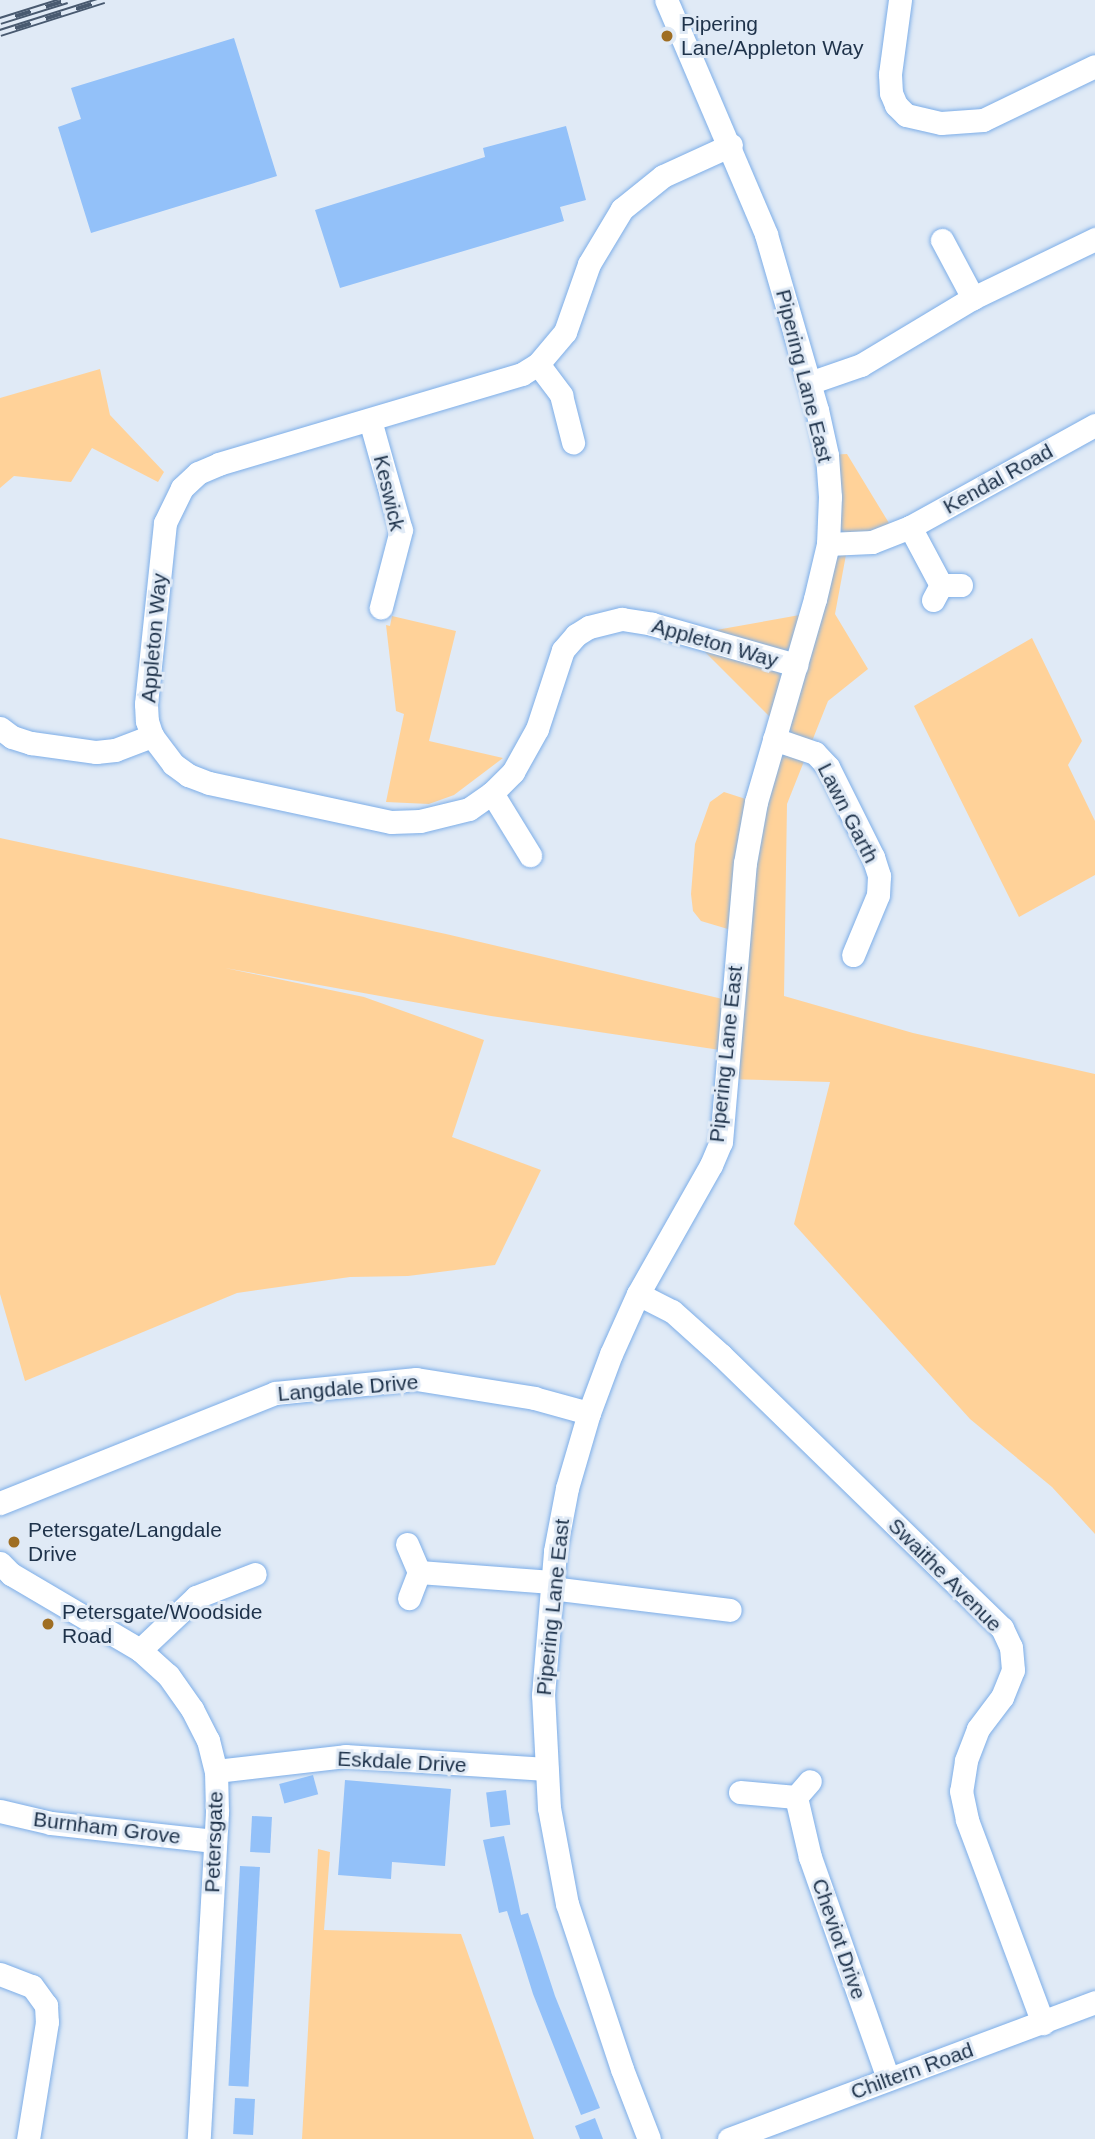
<!DOCTYPE html>
<style>
body{margin:0}
#map{position:relative;width:1095px;height:2139px;overflow:hidden;background:#e0eaf6;font-family:Helvetica,sans-serif}
div>[style]{position:absolute}
[style*='--x']{left:calc(var(--x)*1px);top:calc(var(--y)*1px);width:calc(var(--w)*1px);rotate:calc(var(--a)*1deg)}
.green>*{inset:0;background:#ffd299}
.building>*{inset:0;background:#93c1f9;transform-origin:0 0}
.roads{filter:drop-shadow(0 0 2px #7daee8) drop-shadow(0 0 2px #7daee8)}
.minor>*{height:23px;margin:-11.5px;padding:0 11.5px;transform-origin:11.5px;border-radius:11.5px;background:#fff}
.rail>*{height:8px;margin-top:-4px;transform-origin:0;background:repeating-linear-gradient(90deg,#e0eaf6 0 16px,#495a70 0 32px);box-sizing:border-box;border-block:2px solid #495a70}
.dots>*{width:19px;height:19px;translate:-50% -50%;box-sizing:border-box;border:4px solid #e0eaf6;border-radius:50%}
span{translate:-50% -50%;white-space:nowrap;text-align:center;line-height:1.15;-webkit-text-stroke:6px #e0eaf6;paint-order:stroke}
.poi-label{font-size:21px;color:#1e324a}
.left{translate:0 -50%;text-align:left}
.street-label{font-size:21px;color:#1e324a}
</style>
<div id="map">
<div class="green">
<div style="clip-path:polygon(100px 369px,110px 415px,164px 472px,158px 482px,92px 448px,71px 482px,14px 476px,0 488px,0 398px)"></div>
<div style="clip-path:polygon(847px 454px,895px 533px,848px 544px,835px 614px,868px 669px,828px 701px,787px 804px,784px 996px,913px 1033px,1095px 1074px,1095px 1534px,1052px 1487px,970px 1419px,794px 1224px,830px 1082px,725px 1079px,727px 1051px,491px 1016px,225px 968px,364px 997px,484px 1040px,452px 1137px,541px 1170px,495px 1265px,408px 1276px,350px 1277px,237px 1293px,25px 1381px,0 1294px,0 838px,446px 934px,731px 1001px,738px 932px,701px 921px,693px 911px,691px 894px,695px 844px,710px 802px,724px 792px,755px 802px,778px 725px,688px 635px,811px 613px,827px 455px)"></div>
<div style="clip-path:polygon(392px 616px,456px 631px,429px 741px,503px 758px,454px 795px,429px 804px,386px 802px,404px 714px,396px 711px,386px 625px,390px 626px)"></div>
<div style="clip-path:polygon(1032px 638px,1082px 741px,1068px 765px,1095px 821px,1095px 875px,1019px 917px,914px 706px)"></div>
<div style="clip-path:polygon(318px 1849px,330px 1852px,324px 1930px,461px 1934px,534px 2139px,302px 2139px)"></div>
</div>
<div class="building">
<div style="clip-path:polygon(234px 38px,277px 176px,91px 233px,58px 127px,81px 119px,71px 88px)"></div>
<div style="clip-path:polygon(566px 126px,586px 200px,560px 207px,564px 221px,340px 288px,315px 210px,485px 157px,483px 148px)"></div>
<div style="left:313px;top:1775px;width:20px;height:35px;rotate:75deg"></div>
<div style="clip-path:polygon(345px 1780px,451px 1789px,445px 1866px,392px 1862px,391px 1879px,338px 1875px)"></div>
<div style="left:506px;top:1790px;width:35px;height:20px;rotate:83deg"></div>
<div style="left:252px;top:1816px;width:20px;height:36px;rotate:3deg"></div>
<div style="clip-path:polygon(504px 1836px,521px 1915px,528px 1913px,555px 1996px,600px 2108px,581px 2115px,533px 1994px,507px 1911px,499px 1913px,483px 1840px)"></div>
<div style="left:240px;top:1866px;width:20px;height:220px;rotate:3deg"></div>
<div style="left:235px;top:2098px;width:20px;height:36px;rotate:3deg"></div>
<div style="clip-path:polygon(595px 2118px,603px 2139px,580px 2139px,575px 2126px)"></div>
</div>
<div class="roads">
<div class="minor">
<div style="--x:900;--y:0;--w:75;--a:97.7"></div>
<div style="--x:890;--y:74;--w:19;--a:87"></div>
<div style="--x:891;--y:93;--w:13;--a:67"></div>
<div style="--x:896;--y:105;--w:14;--a:45"></div>
<div style="--x:906;--y:115;--w:36;--a:13"></div>
<div style="--x:941;--y:123;--w:42;--a:-4.1"></div>
<div style="--x:983;--y:120;--w:124;--a:-25.7"></div>
<div style="--x:731;--y:145;--w:75;--a:155.5"></div>
<div style="--x:663;--y:176;--w:53;--a:141.2"></div>
<div style="--x:622;--y:209;--w:64;--a:121"></div>
<div style="--x:589;--y:264;--w:72;--a:109.4"></div>
<div style="--x:565;--y:332;--w:42;--a:130.2"></div>
<div style="--x:538;--y:364;--w:19;--a:148"></div>
<div style="--x:522;--y:374;--w:316;--a:163.5"></div>
<div style="--x:219;--y:464;--w:23;--a:157"></div>
<div style="--x:198;--y:473;--w:22;--a:137"></div>
<div style="--x:182;--y:488;--w:39;--a:116"></div>
<div style="--x:165;--y:523;--w:182;--a:96"></div>
<div style="--x:146;--y:704;--w:17;--a:87"></div>
<div style="--x:147;--y:721;--w:16;--a:72"></div>
<div style="--x:152;--y:736;--w:35;--a:53"></div>
<div style="--x:173;--y:764;--w:19;--a:36"></div>
<div style="--x:188;--y:775;--w:22;--a:21"></div>
<div style="--x:209;--y:783;--w:186;--a:12.1"></div>
<div style="--x:391;--y:822;--w:29;--a:-2"></div>
<div style="--x:420;--y:821;--w:50;--a:-13.8"></div>
<div style="--x:469;--y:809;--w:28;--a:-35"></div>
<div style="--x:492;--y:793;--w:30;--a:-45"></div>
<div style="--x:513;--y:772;--w:49;--a:-60.8"></div>
<div style="--x:537;--y:729;--w:83;--a:-71.8"></div>
<div style="--x:563;--y:650;--w:20;--a:-49"></div>
<div style="--x:576;--y:635;--w:15;--a:-32"></div>
<div style="--x:589;--y:627;--w:34;--a:-14"></div>
<div style="--x:622;--y:619;--w:30;--a:9"></div>
<div style="--x:652;--y:624;--w:150;--a:15.9"></div>
<div style="--x:942;--y:240;--w:66;--a:61.9"></div>
<div style="--x:538;--y:364;--w:39;--a:53"></div>
<div style="--x:561;--y:395;--w:49;--a:75.7"></div>
<div style="--x:809;--y:383;--w:55;--a:-19.1"></div>
<div style="--x:861;--y:365;--w:131;--a:-30.9"></div>
<div style="--x:973;--y:298;--w:136;--a:-25.8"></div>
<div style="--x:370;--y:420;--w:114;--a:74.3"></div>
<div style="--x:401;--y:530;--w:80;--a:104.6"></div>
<div style="--x:910;--y:527;--w:66;--a:61.9"></div>
<div style="--x:828;--y:544;--w:44;--a:-2.6"></div>
<div style="--x:872;--y:542;--w:41;--a:-21.5"></div>
<div style="--x:910;--y:527;--w:211;--a:-28.9"></div>
<div style="--x:933;--y:600;--w:17;--a:-62"></div>
<div style="--x:941;--y:585;--w:20;--a:0"></div>
<div style="--x:0;--y:728;--w:15;--a:37"></div>
<div style="--x:12;--y:737;--w:20;--a:18"></div>
<div style="--x:31;--y:743;--w:66;--a:7.9"></div>
<div style="--x:96;--y:752;--w:19;--a:-6"></div>
<div style="--x:115;--y:750;--w:40;--a:-21"></div>
<div style="--x:774;--y:739;--w:43;--a:18.9"></div>
<div style="--x:815;--y:753;--w:19;--a:47"></div>
<div style="--x:828;--y:767;--w:101;--a:63.4"></div>
<div style="--x:873;--y:857;--w:20;--a:72"></div>
<div style="--x:879;--y:876;--w:19;--a:93"></div>
<div style="--x:878;--y:895;--w:65;--a:112.6"></div>
<div style="--x:492;--y:793;--w:73;--a:58.5"></div>
<div style="--x:638;--y:1294;--w:38;--a:27"></div>
<div style="--x:672;--y:1311;--w:66;--a:41.9"></div>
<div style="--x:721;--y:1355;--w:392;--a:44.2"></div>
<div style="--x:1002;--y:1628;--w:21;--a:65"></div>
<div style="--x:1011;--y:1647;--w:23;--a:85"></div>
<div style="--x:1013;--y:1670;--w:29;--a:112"></div>
<div style="--x:1002;--y:1697;--w:40;--a:127"></div>
<div style="--x:978;--y:1729;--w:34;--a:111"></div>
<div style="--x:966;--y:1761;--w:30;--a:99"></div>
<div style="--x:961;--y:1791;--w:30;--a:78"></div>
<div style="--x:967;--y:1820;--w:217;--a:69.5"></div>
<div style="--x:0;--y:1503;--w:296;--a:-21.8"></div>
<div style="--x:275;--y:1393;--w:142;--a:-5.7"></div>
<div style="--x:416;--y:1379;--w:120;--a:9.1"></div>
<div style="--x:534;--y:1398;--w:57;--a:15.3"></div>
<div style="--x:407;--y:1544;--w:30;--a:67"></div>
<div style="--x:419;--y:1572;--w:28;--a:111"></div>
<div style="--x:0;--y:1563;--w:16;--a:45"></div>
<div style="--x:11;--y:1574;--w:150;--a:30.5"></div>
<div style="--x:140;--y:1650;--w:38;--a:42"></div>
<div style="--x:168;--y:1675;--w:42;--a:54.8"></div>
<div style="--x:192;--y:1709;--w:35;--a:63"></div>
<div style="--x:208;--y:1740;--w:32;--a:76"></div>
<div style="--x:216;--y:1771;--w:41;--a:88.6"></div>
<div style="--x:217;--y:1812;--w:327;--a:93.2"></div>
<div style="--x:419;--y:1572;--w:133;--a:4.3"></div>
<div style="--x:551;--y:1588;--w:180;--a:7"></div>
<div style="--x:140;--y:1650;--w:77;--a:-43.4"></div>
<div style="--x:196;--y:1597;--w:63;--a:-21.3"></div>
<div style="--x:216;--y:1771;--w:130;--a:-6.6"></div>
<div style="--x:345;--y:1756;--w:202;--a:3.7"></div>
<div style="--x:740;--y:1792;--w:56;--a:5.1"></div>
<div style="--x:796;--y:1797;--w:21;--a:-49"></div>
<div style="--x:796;--y:1797;--w:62;--a:76.9"></div>
<div style="--x:810;--y:1857;--w:235;--a:70.6"></div>
<div style="--x:0;--y:1811;--w:52;--a:13.2"></div>
<div style="--x:51;--y:1823;--w:164;--a:6.3"></div>
<div style="--x:0;--y:1974;--w:34;--a:21"></div>
<div style="--x:32;--y:1986;--w:24;--a:54"></div>
<div style="--x:46;--y:2005;--w:17;--a:87"></div>
<div style="--x:47;--y:2022;--w:119;--a:99.2"></div>
<div style="--x:649;--y:2139;--w:75;--a:-111.1"></div>
<div style="--x:622;--y:2069;--w:174;--a:-108.4"></div>
<div style="--x:567;--y:1904;--w:98;--a:-100.6"></div>
<div style="--x:549;--y:1808;--w:113;--a:-93"></div>
<div style="--x:543;--y:1695;--w:144;--a:-85.2"></div>
<div style="--x:555;--y:1551;--w:64;--a:-79.2"></div>
<div style="--x:567;--y:1488;--w:78;--a:-73.7"></div>
<div style="--x:589;--y:1413;--w:63;--a:-69.6"></div>
<div style="--x:611;--y:1354;--w:66;--a:-65.8"></div>
<div style="--x:638;--y:1294;--w:148;--a:-60.5"></div>
<div style="--x:711;--y:1165;--w:25;--a:-67"></div>
<div style="--x:721;--y:1142;--w:280;--a:-85.1"></div>
<div style="--x:745;--y:863;--w:62;--a:-79.8"></div>
<div style="--x:756;--y:802;--w:211;--a:-73.8"></div>
<div style="--x:815;--y:599;--w:57;--a:-76.7"></div>
<div style="--x:828;--y:544;--w:47;--a:-87.6"></div>
<div style="--x:830;--y:497;--w:42;--a:-94.1"></div>
<div style="--x:827;--y:455;--w:46;--a:-102.5"></div>
<div style="--x:817;--y:410;--w:183;--a:-106.2"></div>
<div style="--x:766;--y:234;--w:254;--a:-113.1"></div>
<div style="--x:729;--y:2139;--w:391;--a:-20.5"></div>
</div>
</div>
<div class="rail">
<div style="--x:0;--y:21;--w:70;--a:-17.4"></div>
<div style="--x:0;--y:33;--w:109;--a:-17.6"></div>
</div>
<div class="dots">
<div style="left:667px;top:36px;background:#9f6e23"></div>
<div style="left:14px;top:1542px;background:#9f6e23"></div>
<div style="left:48px;top:1624px;background:#9f6e23"></div>
</div>
<div class="poi-label">
<span class="left" style="left:681px;top:36px">Pipering<br>Lane/Appleton Way</span>
<span class="left" style="left:28px;top:1542px">Petersgate/Langdale<br>Drive</span>
<span class="left" style="left:62px;top:1624px">Petersgate/Woodside<br>Road</span>
</div>
<div class="street-label">
<span style="left:804px;top:376px;rotate:76deg">Pipering Lane East</span>
<span style="left:998px;top:479px;rotate:-29deg">Kendal Road</span>
<span style="left:389px;top:493px;rotate:77deg">Keswick</span>
<span style="left:154px;top:638px;rotate:-85deg">Appleton Way</span>
<span style="left:715px;top:643px;rotate:16deg">Appleton Way</span>
<span style="left:848px;top:813px;rotate:63deg">Lawn Garth</span>
<span style="left:726px;top:1054px;rotate:-84deg">Pipering Lane East</span>
<span style="left:348px;top:1388px;rotate:-5deg">Langdale Drive</span>
<span style="left:945px;top:1575px;rotate:45deg">Swaithe Avenue</span>
<span style="left:553px;top:1607px;rotate:-84deg">Pipering Lane East</span>
<span style="left:402px;top:1762px;rotate:3deg">Eskdale Drive</span>
<span style="left:107px;top:1828px;rotate:7deg">Burnham Grove</span>
<span style="left:214px;top:1842px;rotate:-88deg">Petersgate</span>
<span style="left:839px;top:1939px;rotate:71deg">Cheviot Drive</span>
<span style="left:912px;top:2071px;rotate:-20deg">Chiltern Road</span>
</div>
</div>
